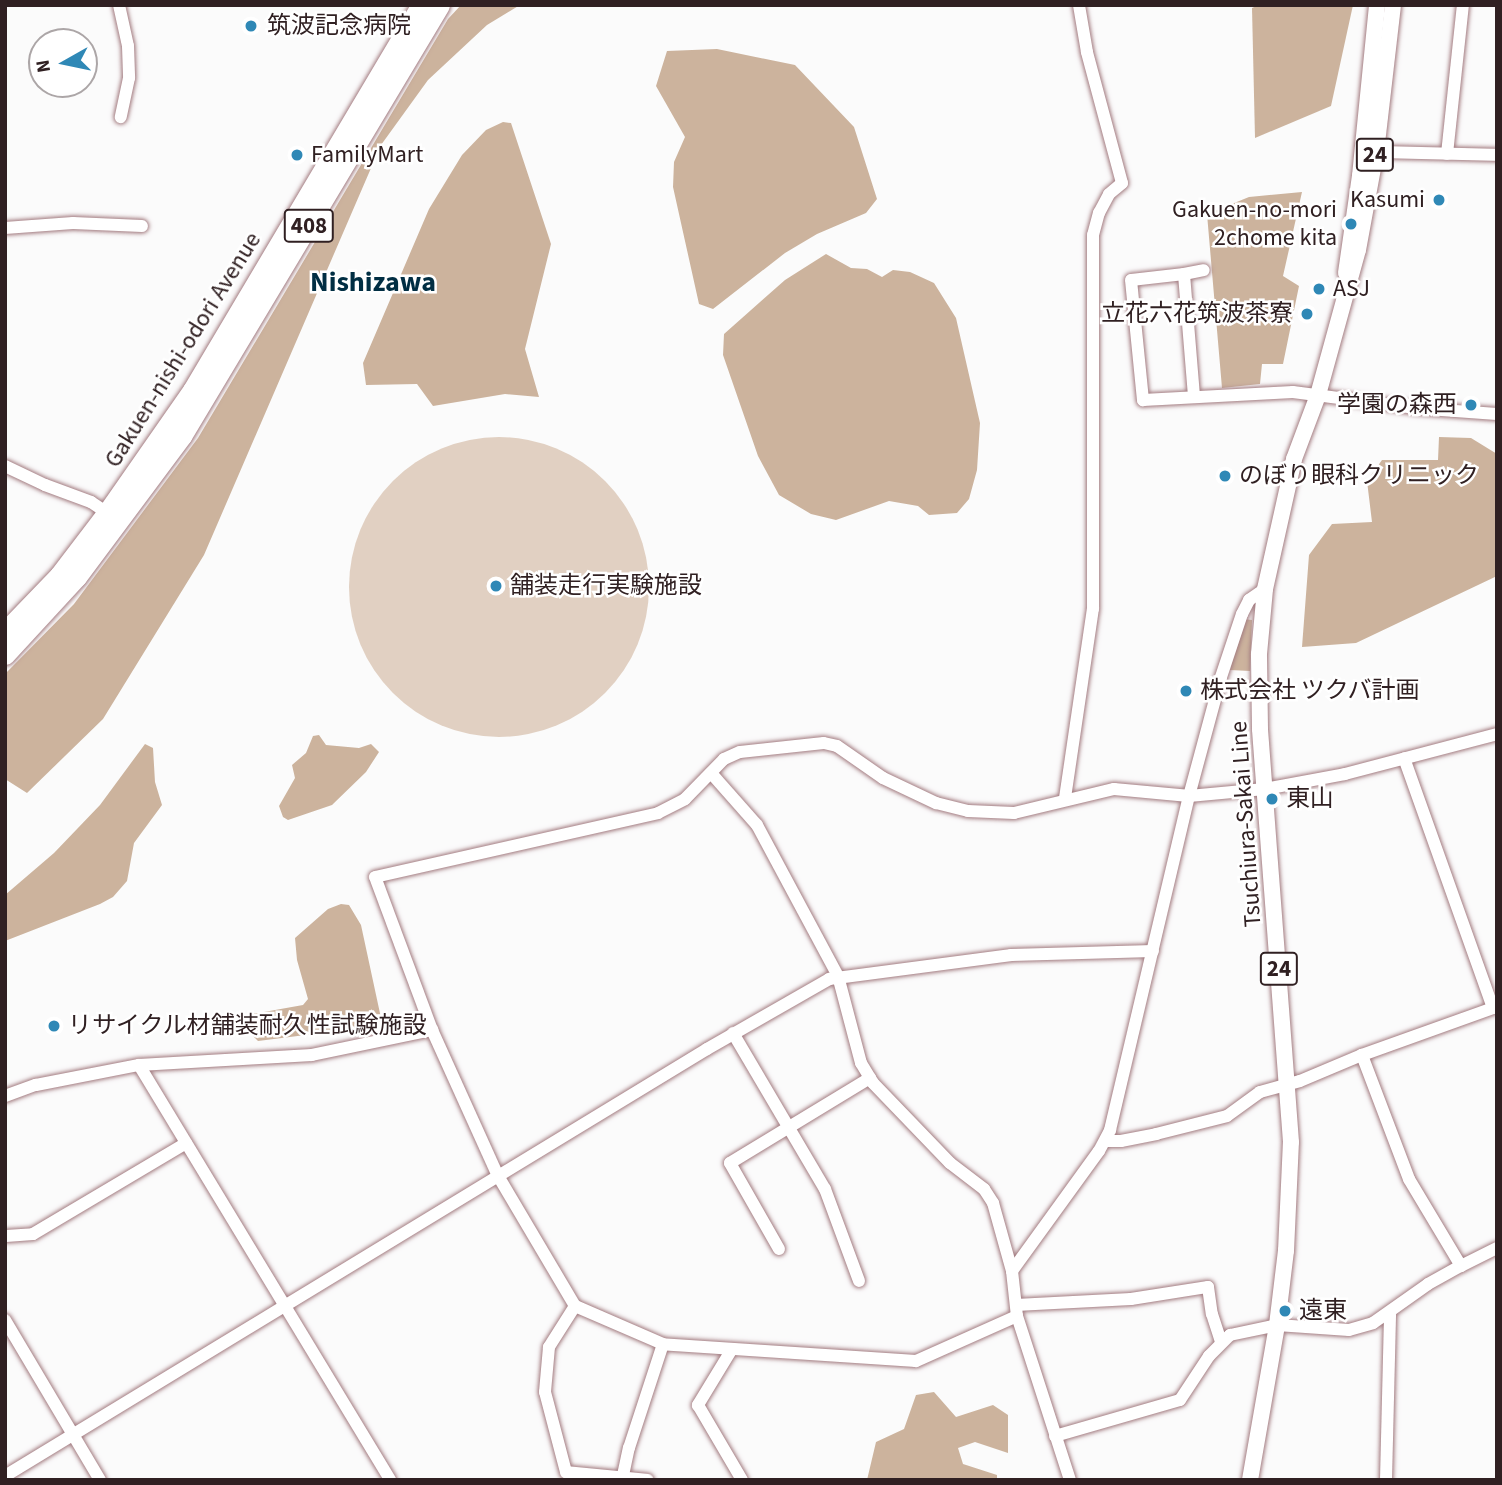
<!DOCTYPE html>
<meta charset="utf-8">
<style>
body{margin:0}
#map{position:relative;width:1502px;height:1485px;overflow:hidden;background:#fbfbfb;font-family:"Source Sans 3","Noto Sans JP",sans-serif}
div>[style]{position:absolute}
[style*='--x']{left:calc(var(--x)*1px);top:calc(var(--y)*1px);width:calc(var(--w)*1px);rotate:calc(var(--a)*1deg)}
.green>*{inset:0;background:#e1d0c2}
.round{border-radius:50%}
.forest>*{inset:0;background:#ccb39d}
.roads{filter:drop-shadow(0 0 2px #a37c81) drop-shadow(0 0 2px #a37c81)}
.minor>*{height:12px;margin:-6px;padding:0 6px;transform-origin:6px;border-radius:6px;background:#fff}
.major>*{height:16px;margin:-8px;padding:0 8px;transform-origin:8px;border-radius:8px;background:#fff}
.highway>*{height:19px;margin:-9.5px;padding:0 9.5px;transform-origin:9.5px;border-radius:9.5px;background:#fff}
.dots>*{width:19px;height:19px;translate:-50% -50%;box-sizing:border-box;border:4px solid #fff;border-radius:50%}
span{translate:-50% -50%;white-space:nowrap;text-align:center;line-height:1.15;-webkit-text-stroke:5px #fff;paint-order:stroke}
.shield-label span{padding:2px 5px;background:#fff;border:2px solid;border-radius:5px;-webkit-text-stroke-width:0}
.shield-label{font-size:23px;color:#302022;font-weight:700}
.poi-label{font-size:24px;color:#302022}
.left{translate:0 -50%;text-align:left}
.right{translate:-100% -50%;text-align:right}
.street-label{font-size:24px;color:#302022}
.quarter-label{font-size:28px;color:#012e43;font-weight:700}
.frame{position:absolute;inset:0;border:7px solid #302022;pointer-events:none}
.north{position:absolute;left:28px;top:28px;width:70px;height:70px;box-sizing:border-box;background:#fff;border:2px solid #aca6a7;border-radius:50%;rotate:261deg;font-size:19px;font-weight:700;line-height:28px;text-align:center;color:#302022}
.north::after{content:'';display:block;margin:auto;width:24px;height:32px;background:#2f88b6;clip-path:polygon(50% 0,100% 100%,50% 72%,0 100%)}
</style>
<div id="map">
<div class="green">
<div class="round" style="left:349px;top:437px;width:300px;height:300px"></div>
</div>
<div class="forest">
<div style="clip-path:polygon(461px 5px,520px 5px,487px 25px,428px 80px,381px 145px,204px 555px,103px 719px,27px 793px,5px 779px,5px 674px,74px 604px,198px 438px,448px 19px)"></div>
<div style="clip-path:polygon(1259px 5px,1353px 5px,1331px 106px,1255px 138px,1252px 8px)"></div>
<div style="clip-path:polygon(717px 49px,795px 65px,854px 127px,877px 199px,866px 213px,817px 234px,785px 253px,713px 309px,699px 304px,673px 187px,674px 162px,685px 137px,656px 86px,667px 51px)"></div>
<div style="clip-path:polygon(503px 122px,511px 123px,551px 244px,525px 349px,539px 397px,505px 394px,433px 406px,417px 384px,366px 385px,363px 363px,429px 209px,462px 155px,486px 130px)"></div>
<div style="clip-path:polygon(1302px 192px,1283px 276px,1299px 286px,1283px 364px,1262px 364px,1260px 384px,1222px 388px,1207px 214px,1249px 197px)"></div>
<div style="clip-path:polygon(826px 254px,851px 268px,867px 269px,882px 277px,893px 270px,910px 272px,934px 283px,956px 318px,980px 423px,977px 470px,969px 499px,957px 513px,929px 515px,918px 506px,889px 501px,836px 520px,811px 514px,779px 495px,758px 456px,723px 355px,724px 334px,785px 280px)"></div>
<div style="clip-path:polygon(1439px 437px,1471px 438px,1497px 454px,1497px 576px,1356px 643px,1302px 647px,1309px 555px,1332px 524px,1372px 522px,1367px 481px,1382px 460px,1438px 460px)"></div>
<div style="clip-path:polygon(1243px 619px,1252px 620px,1250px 671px,1230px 670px)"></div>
<div style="clip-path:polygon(319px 735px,326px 745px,359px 748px,371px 744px,379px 752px,366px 772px,332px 805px,288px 820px,283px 817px,279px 806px,295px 778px,292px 765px,306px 753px,313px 736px)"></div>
<div style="clip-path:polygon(145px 744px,153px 748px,155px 782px,162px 805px,134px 843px,127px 881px,113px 897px,100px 904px,5px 941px,5px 895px,54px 853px,100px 805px)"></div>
<div style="clip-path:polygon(341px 904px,349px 905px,361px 925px,381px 1018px,377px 1026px,258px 1041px,251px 1034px,249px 1021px,252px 1014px,303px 1005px,308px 999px,297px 960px,295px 938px,328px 909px)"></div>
<div style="clip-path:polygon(934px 1392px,956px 1417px,993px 1405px,1008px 1415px,1008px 1453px,975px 1442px,958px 1448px,963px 1464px,997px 1475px,997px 1480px,867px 1480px,876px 1442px,904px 1429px,916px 1395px)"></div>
</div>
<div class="roads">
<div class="minor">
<div style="--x:119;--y:5;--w:42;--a:77.6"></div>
<div style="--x:128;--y:46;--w:32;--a:88"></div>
<div style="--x:129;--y:78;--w:40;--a:102"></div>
<div style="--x:1376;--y:152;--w:121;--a:1.4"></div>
<div style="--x:1447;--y:154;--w:150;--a:-83.9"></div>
<div style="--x:5;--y:228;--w:68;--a:-4.2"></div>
<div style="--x:73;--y:223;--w:69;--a:2.5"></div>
<div style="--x:1184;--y:274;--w:20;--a:-11"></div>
<div style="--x:1194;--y:396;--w:122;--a:-94.7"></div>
<div style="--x:1184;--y:274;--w:53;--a:173.5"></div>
<div style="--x:1131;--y:280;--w:121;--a:84.3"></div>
<div style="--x:1143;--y:400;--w:150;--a:-3.1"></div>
<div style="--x:1293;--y:392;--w:122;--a:7.5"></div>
<div style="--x:1414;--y:408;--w:83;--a:4.1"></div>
<div style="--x:5;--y:466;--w:44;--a:25.4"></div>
<div style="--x:45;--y:485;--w:49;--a:20.3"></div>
<div style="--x:91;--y:502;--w:25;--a:34"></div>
<div style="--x:711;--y:773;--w:69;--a:48.5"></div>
<div style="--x:757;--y:825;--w:171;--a:61.8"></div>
<div style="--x:838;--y:976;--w:90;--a:75.2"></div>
<div style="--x:861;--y:1063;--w:23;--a:59"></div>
<div style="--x:873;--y:1083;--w:111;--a:46.1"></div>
<div style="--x:950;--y:1163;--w:43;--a:37.4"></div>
<div style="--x:984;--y:1189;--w:17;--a:57"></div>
<div style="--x:993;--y:1203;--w:71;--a:74.4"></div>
<div style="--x:1012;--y:1271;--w:45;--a:83.7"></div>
<div style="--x:1017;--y:1316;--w:172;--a:72.1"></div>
<div style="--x:1065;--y:798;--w:191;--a:-81.6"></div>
<div style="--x:1093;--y:609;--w:374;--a:-90"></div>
<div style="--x:1093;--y:235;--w:23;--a:-75"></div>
<div style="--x:1099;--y:213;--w:21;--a:-62"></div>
<div style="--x:1109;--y:194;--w:17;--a:-40"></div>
<div style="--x:1122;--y:183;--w:136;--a:-105"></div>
<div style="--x:1087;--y:52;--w:48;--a:-99.7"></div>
<div style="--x:733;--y:1033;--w:181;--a:59.5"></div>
<div style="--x:825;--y:1189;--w:98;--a:69.7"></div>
<div style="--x:139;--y:1065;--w:485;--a:58.8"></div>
<div style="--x:5;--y:1096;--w:33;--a:-20"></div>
<div style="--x:36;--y:1085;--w:105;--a:-11"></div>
<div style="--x:139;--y:1065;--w:173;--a:-3.3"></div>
<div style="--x:312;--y:1055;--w:123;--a:-11.8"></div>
<div style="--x:1105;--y:1141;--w:16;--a:0"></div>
<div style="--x:1121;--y:1141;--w:36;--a:-11"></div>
<div style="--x:1156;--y:1134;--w:73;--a:-14.2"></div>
<div style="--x:1227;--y:1116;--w:41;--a:-36"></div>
<div style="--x:1260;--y:1092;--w:41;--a:-15.4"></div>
<div style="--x:1300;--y:1081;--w:67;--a:-22.8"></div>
<div style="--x:1362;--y:1055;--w:139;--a:-19.7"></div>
<div style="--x:1493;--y:1008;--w:265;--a:-109.6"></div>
<div style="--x:6;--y:1236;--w:27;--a:-4"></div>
<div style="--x:33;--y:1234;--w:178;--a:-30.7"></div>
<div style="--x:779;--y:1249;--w:99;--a:-119.7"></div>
<div style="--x:730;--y:1163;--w:164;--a:-31.3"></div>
<div style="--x:1461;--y:1266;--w:40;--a:-26.6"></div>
<div style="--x:1012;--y:1271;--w:148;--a:-54.1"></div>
<div style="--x:1099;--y:1151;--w:24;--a:-62"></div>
<div style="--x:1110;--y:1130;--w:343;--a:-76.7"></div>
<div style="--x:1189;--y:796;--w:123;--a:-74.9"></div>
<div style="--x:1221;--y:677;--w:66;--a:-71.6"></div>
<div style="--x:1242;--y:614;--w:16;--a:-63"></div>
<div style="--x:1249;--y:600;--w:19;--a:-35"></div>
<div style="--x:1016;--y:1305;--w:115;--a:-3"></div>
<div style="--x:1131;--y:1299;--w:78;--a:-8.9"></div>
<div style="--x:1208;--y:1287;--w:27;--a:82"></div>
<div style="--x:1212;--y:1314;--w:29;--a:72"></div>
<div style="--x:575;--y:1306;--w:49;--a:122.4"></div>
<div style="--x:549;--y:1347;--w:45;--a:95.1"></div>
<div style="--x:545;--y:1392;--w:83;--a:75.3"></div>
<div style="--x:566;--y:1472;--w:82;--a:5.6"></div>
<div style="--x:1017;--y:1316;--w:111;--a:156"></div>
<div style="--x:916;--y:1361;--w:254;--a:-176.2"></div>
<div style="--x:663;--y:1344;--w:96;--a:-156.6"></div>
<div style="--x:575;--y:1306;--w:151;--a:-120.6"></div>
<div style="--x:498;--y:1176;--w:160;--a:-114.3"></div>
<div style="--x:432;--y:1030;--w:163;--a:-110.4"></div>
<div style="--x:375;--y:877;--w:290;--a:-12.7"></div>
<div style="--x:658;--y:813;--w:30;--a:-27"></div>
<div style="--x:685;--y:799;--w:56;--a:-45.7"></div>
<div style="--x:724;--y:759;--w:17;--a:-24"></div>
<div style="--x:740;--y:752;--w:84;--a:-6.1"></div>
<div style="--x:824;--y:743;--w:13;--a:13"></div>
<div style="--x:837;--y:746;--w:56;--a:34.8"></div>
<div style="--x:883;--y:778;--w:59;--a:25.3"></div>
<div style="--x:936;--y:803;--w:33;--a:14"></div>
<div style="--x:968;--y:811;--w:46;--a:2.5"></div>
<div style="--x:1014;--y:813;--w:103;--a:-13.5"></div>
<div style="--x:1114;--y:789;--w:75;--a:5.3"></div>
<div style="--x:1189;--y:796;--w:76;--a:-5.3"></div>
<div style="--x:1265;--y:789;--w:81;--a:-10.6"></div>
<div style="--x:1345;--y:774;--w:157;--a:-14.7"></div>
<div style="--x:5;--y:1320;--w:186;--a:59.3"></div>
<div style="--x:732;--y:1349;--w:66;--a:121.3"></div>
<div style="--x:698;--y:1405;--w:87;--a:59.6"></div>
<div style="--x:1055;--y:1436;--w:130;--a:-16.1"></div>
<div style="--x:1180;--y:1400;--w:53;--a:-56.6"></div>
<div style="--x:1209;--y:1356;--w:30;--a:-45"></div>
<div style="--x:1230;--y:1335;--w:48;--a:-12"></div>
<div style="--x:1277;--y:1325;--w:72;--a:4"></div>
<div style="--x:1349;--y:1330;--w:25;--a:-16"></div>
<div style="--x:1373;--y:1323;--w:67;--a:-35.3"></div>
<div style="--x:1428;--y:1284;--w:38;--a:-29"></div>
<div style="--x:1461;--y:1266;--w:101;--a:-120.9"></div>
<div style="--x:1409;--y:1179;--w:133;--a:-110.8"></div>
<div style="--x:5;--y:1476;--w:822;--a:-31.31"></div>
<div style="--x:707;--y:1049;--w:141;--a:-29.8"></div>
<div style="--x:829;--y:979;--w:184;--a:-7.5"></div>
<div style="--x:1011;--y:955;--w:142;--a:-1.6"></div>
<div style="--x:622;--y:1480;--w:33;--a:-78"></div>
<div style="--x:629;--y:1448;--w:109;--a:-71.9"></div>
<div style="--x:1386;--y:1480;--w:166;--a:-88.6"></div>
</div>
<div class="major">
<div style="--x:1346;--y:273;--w:98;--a:-81.8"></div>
<div style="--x:1360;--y:176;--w:172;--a:-84.3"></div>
<div style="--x:1250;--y:1480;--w:157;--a:-80.1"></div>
<div style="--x:1277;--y:1325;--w:75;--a:-83.1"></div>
<div style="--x:1286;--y:1251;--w:109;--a:-87.4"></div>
<div style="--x:1291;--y:1142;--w:414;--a:-94.3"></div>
<div style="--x:1260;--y:729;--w:75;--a:-90.8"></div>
<div style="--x:1259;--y:654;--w:65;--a:-84.7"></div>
<div style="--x:1265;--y:589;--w:133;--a:-77.4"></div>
<div style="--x:1294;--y:459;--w:68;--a:-69.4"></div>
<div style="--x:1318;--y:395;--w:150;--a:-74.6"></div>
<div style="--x:1358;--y:250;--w:100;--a:-79.6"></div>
<div style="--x:1376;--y:152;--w:148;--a:-83.4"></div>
</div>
<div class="highway">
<div style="--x:5;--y:631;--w:78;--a:-46"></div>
<div style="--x:59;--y:575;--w:79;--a:-52.7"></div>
<div style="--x:107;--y:512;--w:149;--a:-55.1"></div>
<div style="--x:192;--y:390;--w:448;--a:-59.3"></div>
<div style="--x:5;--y:655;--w:106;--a:-47.3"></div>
<div style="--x:77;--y:577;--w:176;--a:-53.3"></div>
<div style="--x:182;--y:436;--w:502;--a:-59.09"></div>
</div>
</div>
<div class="dots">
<div style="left:251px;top:26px;background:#2f88b6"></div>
<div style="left:297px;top:155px;background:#2f88b6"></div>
<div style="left:1439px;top:200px;background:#2f88b6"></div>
<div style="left:1351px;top:224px;background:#2f88b6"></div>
<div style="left:1319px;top:289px;background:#2f88b6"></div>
<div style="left:1307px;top:314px;background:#2f88b6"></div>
<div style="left:1471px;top:405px;background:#2f88b6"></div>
<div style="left:1225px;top:476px;background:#2f88b6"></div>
<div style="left:496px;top:586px;background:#2f88b6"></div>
<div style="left:1186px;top:691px;background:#2f88b6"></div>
<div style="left:1272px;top:799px;background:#2f88b6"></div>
<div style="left:54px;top:1026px;background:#2f88b6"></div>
<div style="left:1285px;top:1311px;background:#2f88b6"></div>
</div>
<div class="shield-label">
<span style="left:1375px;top:155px">24</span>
<span style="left:309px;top:226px">408</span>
<span style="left:1279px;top:969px">24</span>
</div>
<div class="poi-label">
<span class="left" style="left:267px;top:26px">筑波記念病院</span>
<span class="left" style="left:311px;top:155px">FamilyMart</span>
<span class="right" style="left:1425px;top:200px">Kasumi</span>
<span class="right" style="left:1337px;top:224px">Gakuen-no-mori<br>2chome kita</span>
<span class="left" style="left:1333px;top:289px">ASJ</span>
<span class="right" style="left:1293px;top:314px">立花六花筑波茶寮</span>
<span class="right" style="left:1457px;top:405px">学園の森西</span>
<span class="left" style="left:1239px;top:476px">のぼり眼科クリニック</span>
<span class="left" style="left:510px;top:586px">舗装走行実験施設</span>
<span class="left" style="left:1200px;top:691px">株式会社 ツクバ計画</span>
<span class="left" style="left:1286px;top:799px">東山</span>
<span class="left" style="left:68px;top:1026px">リサイクル材舗装耐久性試験施設</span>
<span class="left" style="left:1299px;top:1311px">遠東</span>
</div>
<div class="street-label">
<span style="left:183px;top:350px;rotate:-58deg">Gakuen-nishi-odori Avenue</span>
<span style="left:1246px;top:824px;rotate:-94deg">Tsuchiura-Sakai Line</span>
</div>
<div class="quarter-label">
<span style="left:373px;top:282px">Nishizawa</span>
</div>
<div class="frame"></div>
<div class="north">N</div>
</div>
